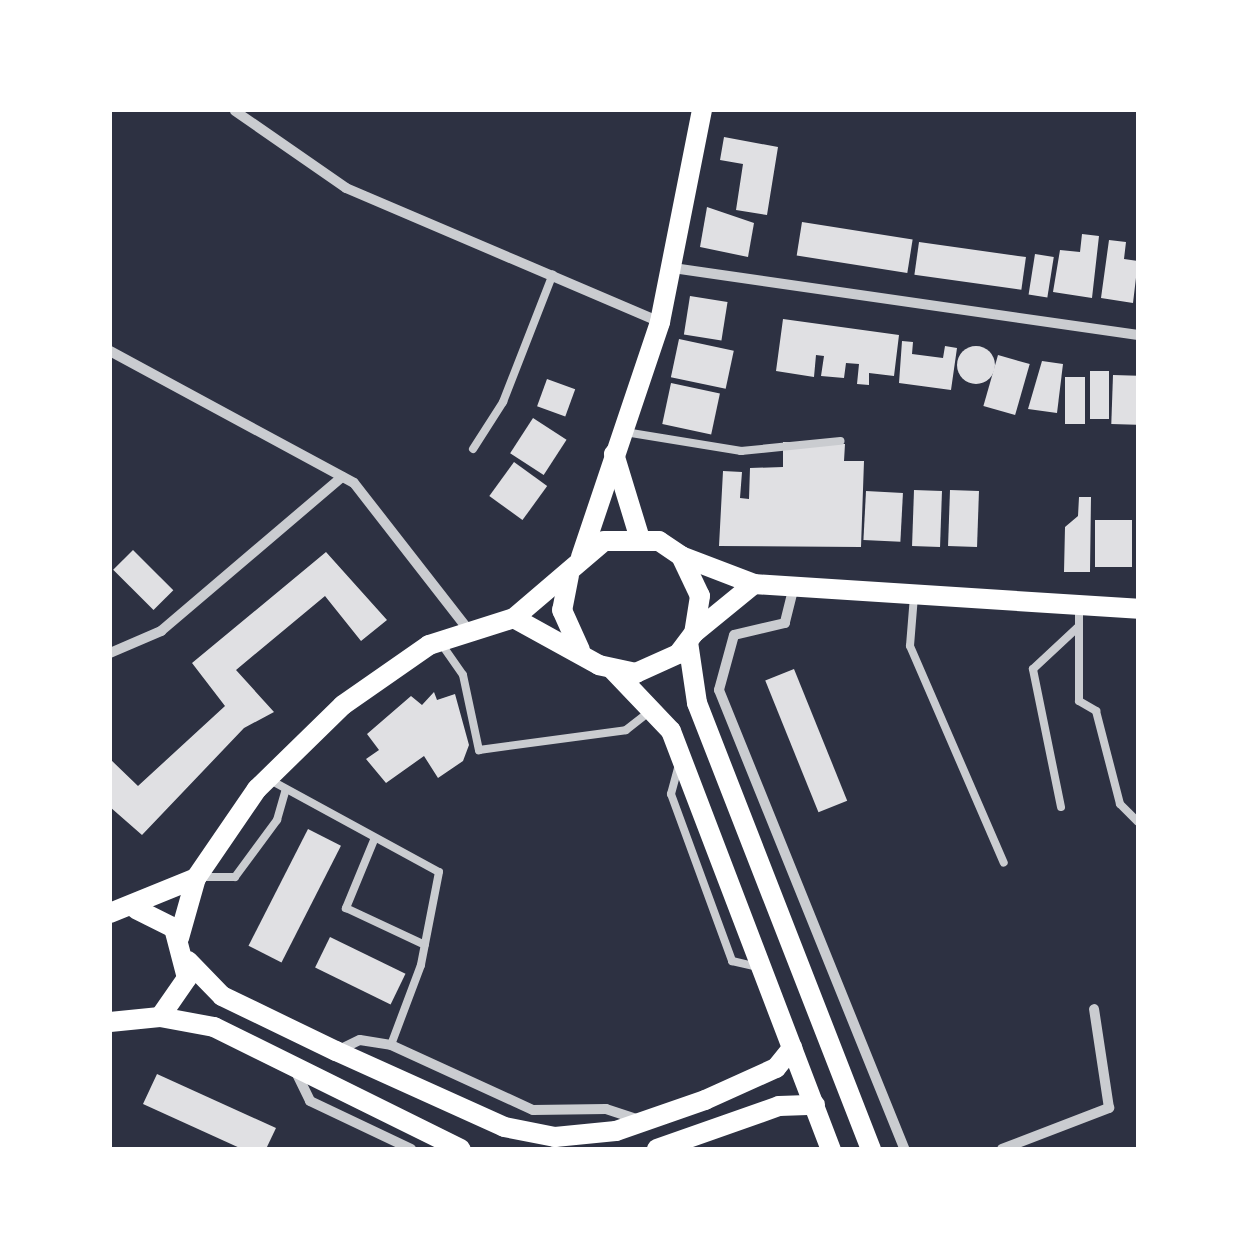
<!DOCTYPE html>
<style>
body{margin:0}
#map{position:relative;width:1248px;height:1259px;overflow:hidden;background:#2d3142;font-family:"Fira Sans Condensed",sans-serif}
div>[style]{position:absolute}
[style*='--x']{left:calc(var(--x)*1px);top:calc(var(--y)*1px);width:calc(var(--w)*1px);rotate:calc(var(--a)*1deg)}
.building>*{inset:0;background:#e0e0e3;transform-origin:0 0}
.round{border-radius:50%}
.service>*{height:8px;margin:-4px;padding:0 4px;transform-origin:4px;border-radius:4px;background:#caccd0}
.minor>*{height:10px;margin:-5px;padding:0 5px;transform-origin:5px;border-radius:5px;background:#caccd0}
.secondary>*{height:20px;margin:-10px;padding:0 10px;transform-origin:10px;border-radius:10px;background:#fff}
span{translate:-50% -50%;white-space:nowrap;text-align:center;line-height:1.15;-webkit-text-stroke:8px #fff;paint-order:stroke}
.frame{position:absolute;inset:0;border:112px solid #fff;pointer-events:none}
</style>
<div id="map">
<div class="building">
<div style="clip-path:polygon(724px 137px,778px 147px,767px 215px,736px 210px,743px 164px,720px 160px)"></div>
<div style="clip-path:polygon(707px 207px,754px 223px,748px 257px,700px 247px)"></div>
<div style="left:802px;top:222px;width:112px;height:34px;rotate:9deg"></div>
<div style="clip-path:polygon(1082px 234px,1099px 236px,1092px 298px,1053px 292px,1060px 250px,1080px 252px)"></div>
<div style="clip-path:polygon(1109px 240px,1126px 242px,1124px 259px,1138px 261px,1133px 303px,1101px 298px)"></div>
<div style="left:919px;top:242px;width:108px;height:33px;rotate:8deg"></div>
<div style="left:1035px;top:254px;width:19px;height:41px;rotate:9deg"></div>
<div style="left:690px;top:296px;width:38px;height:39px;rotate:9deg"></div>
<div style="clip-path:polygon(783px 319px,899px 335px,894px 376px,869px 373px,869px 385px,857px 384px,859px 364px,846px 363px,844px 378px,821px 376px,824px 356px,816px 355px,814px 377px,776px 371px)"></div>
<div style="left:679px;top:339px;width:56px;height:39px;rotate:12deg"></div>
<div style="clip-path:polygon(902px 341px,913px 342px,912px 354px,943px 358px,945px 346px,957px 348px,951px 390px,899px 383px)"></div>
<div class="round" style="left:957px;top:346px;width:38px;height:38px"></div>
<div style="left:998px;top:355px;width:33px;height:53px;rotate:16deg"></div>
<div style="clip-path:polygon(1042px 361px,1063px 364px,1057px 413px,1028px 409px)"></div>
<div style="left:1090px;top:371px;width:19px;height:48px"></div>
<div style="left:1113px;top:375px;width:25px;height:49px;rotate:2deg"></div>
<div style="left:1065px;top:377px;width:20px;height:47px"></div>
<div style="left:547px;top:379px;width:30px;height:29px;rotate:20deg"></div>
<div style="left:671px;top:383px;width:50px;height:42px;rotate:12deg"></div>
<div style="left:533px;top:418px;width:40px;height:42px;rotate:33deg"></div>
<div style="clip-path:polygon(783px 442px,845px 444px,844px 461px,864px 461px,861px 547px,719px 546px,723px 471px,742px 472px,740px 498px,749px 499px,750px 468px,783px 467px)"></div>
<div style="left:514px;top:462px;width:41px;height:42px;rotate:36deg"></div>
<div style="left:914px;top:490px;width:28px;height:56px;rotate:2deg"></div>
<div style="left:950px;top:490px;width:29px;height:56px;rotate:2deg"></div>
<div style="left:866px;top:491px;width:37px;height:49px;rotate:3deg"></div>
<div style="clip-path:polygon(1079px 497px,1091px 497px,1090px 572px,1064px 572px,1065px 527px,1078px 516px)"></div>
<div style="left:1095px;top:520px;width:37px;height:47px"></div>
<div style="left:133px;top:550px;width:57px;height:28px;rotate:45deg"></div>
<div style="clip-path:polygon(326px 552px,387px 620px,361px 641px,325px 596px,236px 670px,274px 712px,244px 728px,142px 835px,110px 807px,110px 759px,138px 786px,225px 706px,192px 663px)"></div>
<div style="left:794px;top:669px;width:142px;height:31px;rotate:68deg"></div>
<div style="clip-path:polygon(434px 692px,437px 700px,455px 694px,469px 745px,463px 761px,438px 778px,424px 756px,386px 783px,366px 759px,379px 750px,367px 734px,411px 696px,422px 705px)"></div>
<div style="left:308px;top:829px;width:37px;height:131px;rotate:27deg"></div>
<div style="left:330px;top:937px;width:84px;height:34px;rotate:26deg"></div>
<div style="clip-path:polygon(157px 1074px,276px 1128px,266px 1149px,242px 1149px,143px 1104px)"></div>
</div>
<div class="service">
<div style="--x:625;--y:432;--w:118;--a:9.3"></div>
<div style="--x:741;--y:451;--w:100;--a:-5.8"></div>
<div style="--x:473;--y:449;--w:56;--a:-57.4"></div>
<div style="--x:503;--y:402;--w:137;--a:-68.7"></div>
<div style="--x:914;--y:596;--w:50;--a:94.6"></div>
<div style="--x:910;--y:646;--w:236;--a:66.6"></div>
<div style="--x:1079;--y:608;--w:93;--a:90"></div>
<div style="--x:1079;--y:701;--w:20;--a:30"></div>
<div style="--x:1096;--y:711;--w:96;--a:75.5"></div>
<div style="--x:1120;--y:804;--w:25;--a:45"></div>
<div style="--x:440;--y:642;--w:40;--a:55.1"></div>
<div style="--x:463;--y:675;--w:77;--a:78"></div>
<div style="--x:479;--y:750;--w:148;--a:-7.7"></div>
<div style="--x:626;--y:730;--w:31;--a:-38"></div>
<div style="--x:678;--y:768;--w:27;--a:105"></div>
<div style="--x:671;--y:794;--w:178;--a:69.9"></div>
<div style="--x:732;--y:961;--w:26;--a:13"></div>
<div style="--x:272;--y:781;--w:190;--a:28.6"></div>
<div style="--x:439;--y:872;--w:95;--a:101"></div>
<div style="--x:421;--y:965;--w:85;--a:110.6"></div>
<div style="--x:1061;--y:807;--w:141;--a:-101.5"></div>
<div style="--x:1033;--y:669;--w:62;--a:-43"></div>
<div style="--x:374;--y:840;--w:74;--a:112.4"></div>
<div style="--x:346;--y:908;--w:87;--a:25.1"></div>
<div style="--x:203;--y:877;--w:32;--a:0"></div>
<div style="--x:235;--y:877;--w:71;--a:-53.6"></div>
<div style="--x:277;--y:820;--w:32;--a:-74"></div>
</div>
<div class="minor">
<div style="--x:235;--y:111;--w:135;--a:34.7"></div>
<div style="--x:346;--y:188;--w:341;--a:23.1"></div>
<div style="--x:673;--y:268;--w:470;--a:8.2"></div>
<div style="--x:110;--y:351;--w:277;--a:28.4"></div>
<div style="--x:354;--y:483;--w:184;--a:52.1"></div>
<div style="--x:794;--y:586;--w:38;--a:104"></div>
<div style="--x:785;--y:623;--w:52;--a:166.8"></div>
<div style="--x:734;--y:635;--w:57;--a:105.3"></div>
<div style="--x:719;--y:690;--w:495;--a:68"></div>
<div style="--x:110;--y:653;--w:56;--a:-23.3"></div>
<div style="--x:161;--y:631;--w:238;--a:-40.4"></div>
<div style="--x:337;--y:1051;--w:25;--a:-26"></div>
<div style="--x:360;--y:1040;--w:31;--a:9"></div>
<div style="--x:391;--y:1045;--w:156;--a:24.6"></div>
<div style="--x:533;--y:1110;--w:73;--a:-0.8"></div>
<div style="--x:606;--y:1109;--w:32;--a:18"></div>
<div style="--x:296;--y:1072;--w:32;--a:64"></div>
<div style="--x:310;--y:1101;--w:112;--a:25.4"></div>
<div style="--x:1002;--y:1149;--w:115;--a:-21"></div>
<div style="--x:1109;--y:1108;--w:100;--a:-98.6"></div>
</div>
<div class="secondary">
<div style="--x:614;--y:454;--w:86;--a:73"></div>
<div style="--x:681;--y:556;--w:78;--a:21"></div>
<div style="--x:754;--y:584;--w:385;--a:3.7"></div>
<div style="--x:581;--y:557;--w:248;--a:-71.4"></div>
<div style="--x:660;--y:322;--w:216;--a:-78.8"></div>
<div style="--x:569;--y:575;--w:36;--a:101"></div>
<div style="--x:562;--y:610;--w:44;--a:65.8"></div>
<div style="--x:694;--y:633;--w:77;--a:-39.2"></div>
<div style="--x:688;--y:642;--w:62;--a:81.6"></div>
<div style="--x:697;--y:703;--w:479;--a:68.7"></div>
<div style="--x:613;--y:670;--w:84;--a:46.4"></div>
<div style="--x:671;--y:731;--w:448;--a:69.1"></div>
<div style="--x:110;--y:913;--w:93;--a:-22.1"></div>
<div style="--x:179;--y:938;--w:62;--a:-74.2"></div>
<div style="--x:196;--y:878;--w:108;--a:-55.6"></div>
<div style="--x:257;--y:789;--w:120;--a:-44.3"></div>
<div style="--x:343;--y:705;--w:105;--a:-34.9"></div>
<div style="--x:429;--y:645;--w:89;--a:-17.6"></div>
<div style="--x:514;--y:618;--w:118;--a:-40.5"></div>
<div style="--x:604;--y:541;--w:55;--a:0"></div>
<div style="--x:659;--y:541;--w:27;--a:34"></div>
<div style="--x:681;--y:556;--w:44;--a:64.6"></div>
<div style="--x:700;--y:596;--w:37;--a:99"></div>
<div style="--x:694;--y:633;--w:26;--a:127"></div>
<div style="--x:678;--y:654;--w:46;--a:155.7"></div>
<div style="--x:636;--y:673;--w:38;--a:-168"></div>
<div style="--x:599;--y:665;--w:97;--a:-151.1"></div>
<div style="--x:188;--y:961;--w:49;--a:45.8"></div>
<div style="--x:222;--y:996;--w:127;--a:25.8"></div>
<div style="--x:336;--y:1051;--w:184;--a:24.3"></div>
<div style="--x:504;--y:1127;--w:52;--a:11.1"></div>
<div style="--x:555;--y:1137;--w:61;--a:-5.6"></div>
<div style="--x:616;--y:1131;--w:94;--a:-19.2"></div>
<div style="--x:705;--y:1100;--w:78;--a:-24.3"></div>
<div style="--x:776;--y:1068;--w:26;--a:-51"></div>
<div style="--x:160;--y:1017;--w:55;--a:10.5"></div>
<div style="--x:214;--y:1027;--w:275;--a:26.3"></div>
<div style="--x:110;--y:1022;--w:50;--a:-5.7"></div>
<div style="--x:160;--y:1017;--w:47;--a:-55.3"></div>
<div style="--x:187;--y:978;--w:52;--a:-104.6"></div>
<div style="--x:174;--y:928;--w:42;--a:-153.4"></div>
<div style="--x:657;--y:1149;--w:129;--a:-19.4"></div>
<div style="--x:779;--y:1106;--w:36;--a:-2"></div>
</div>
<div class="frame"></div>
</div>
